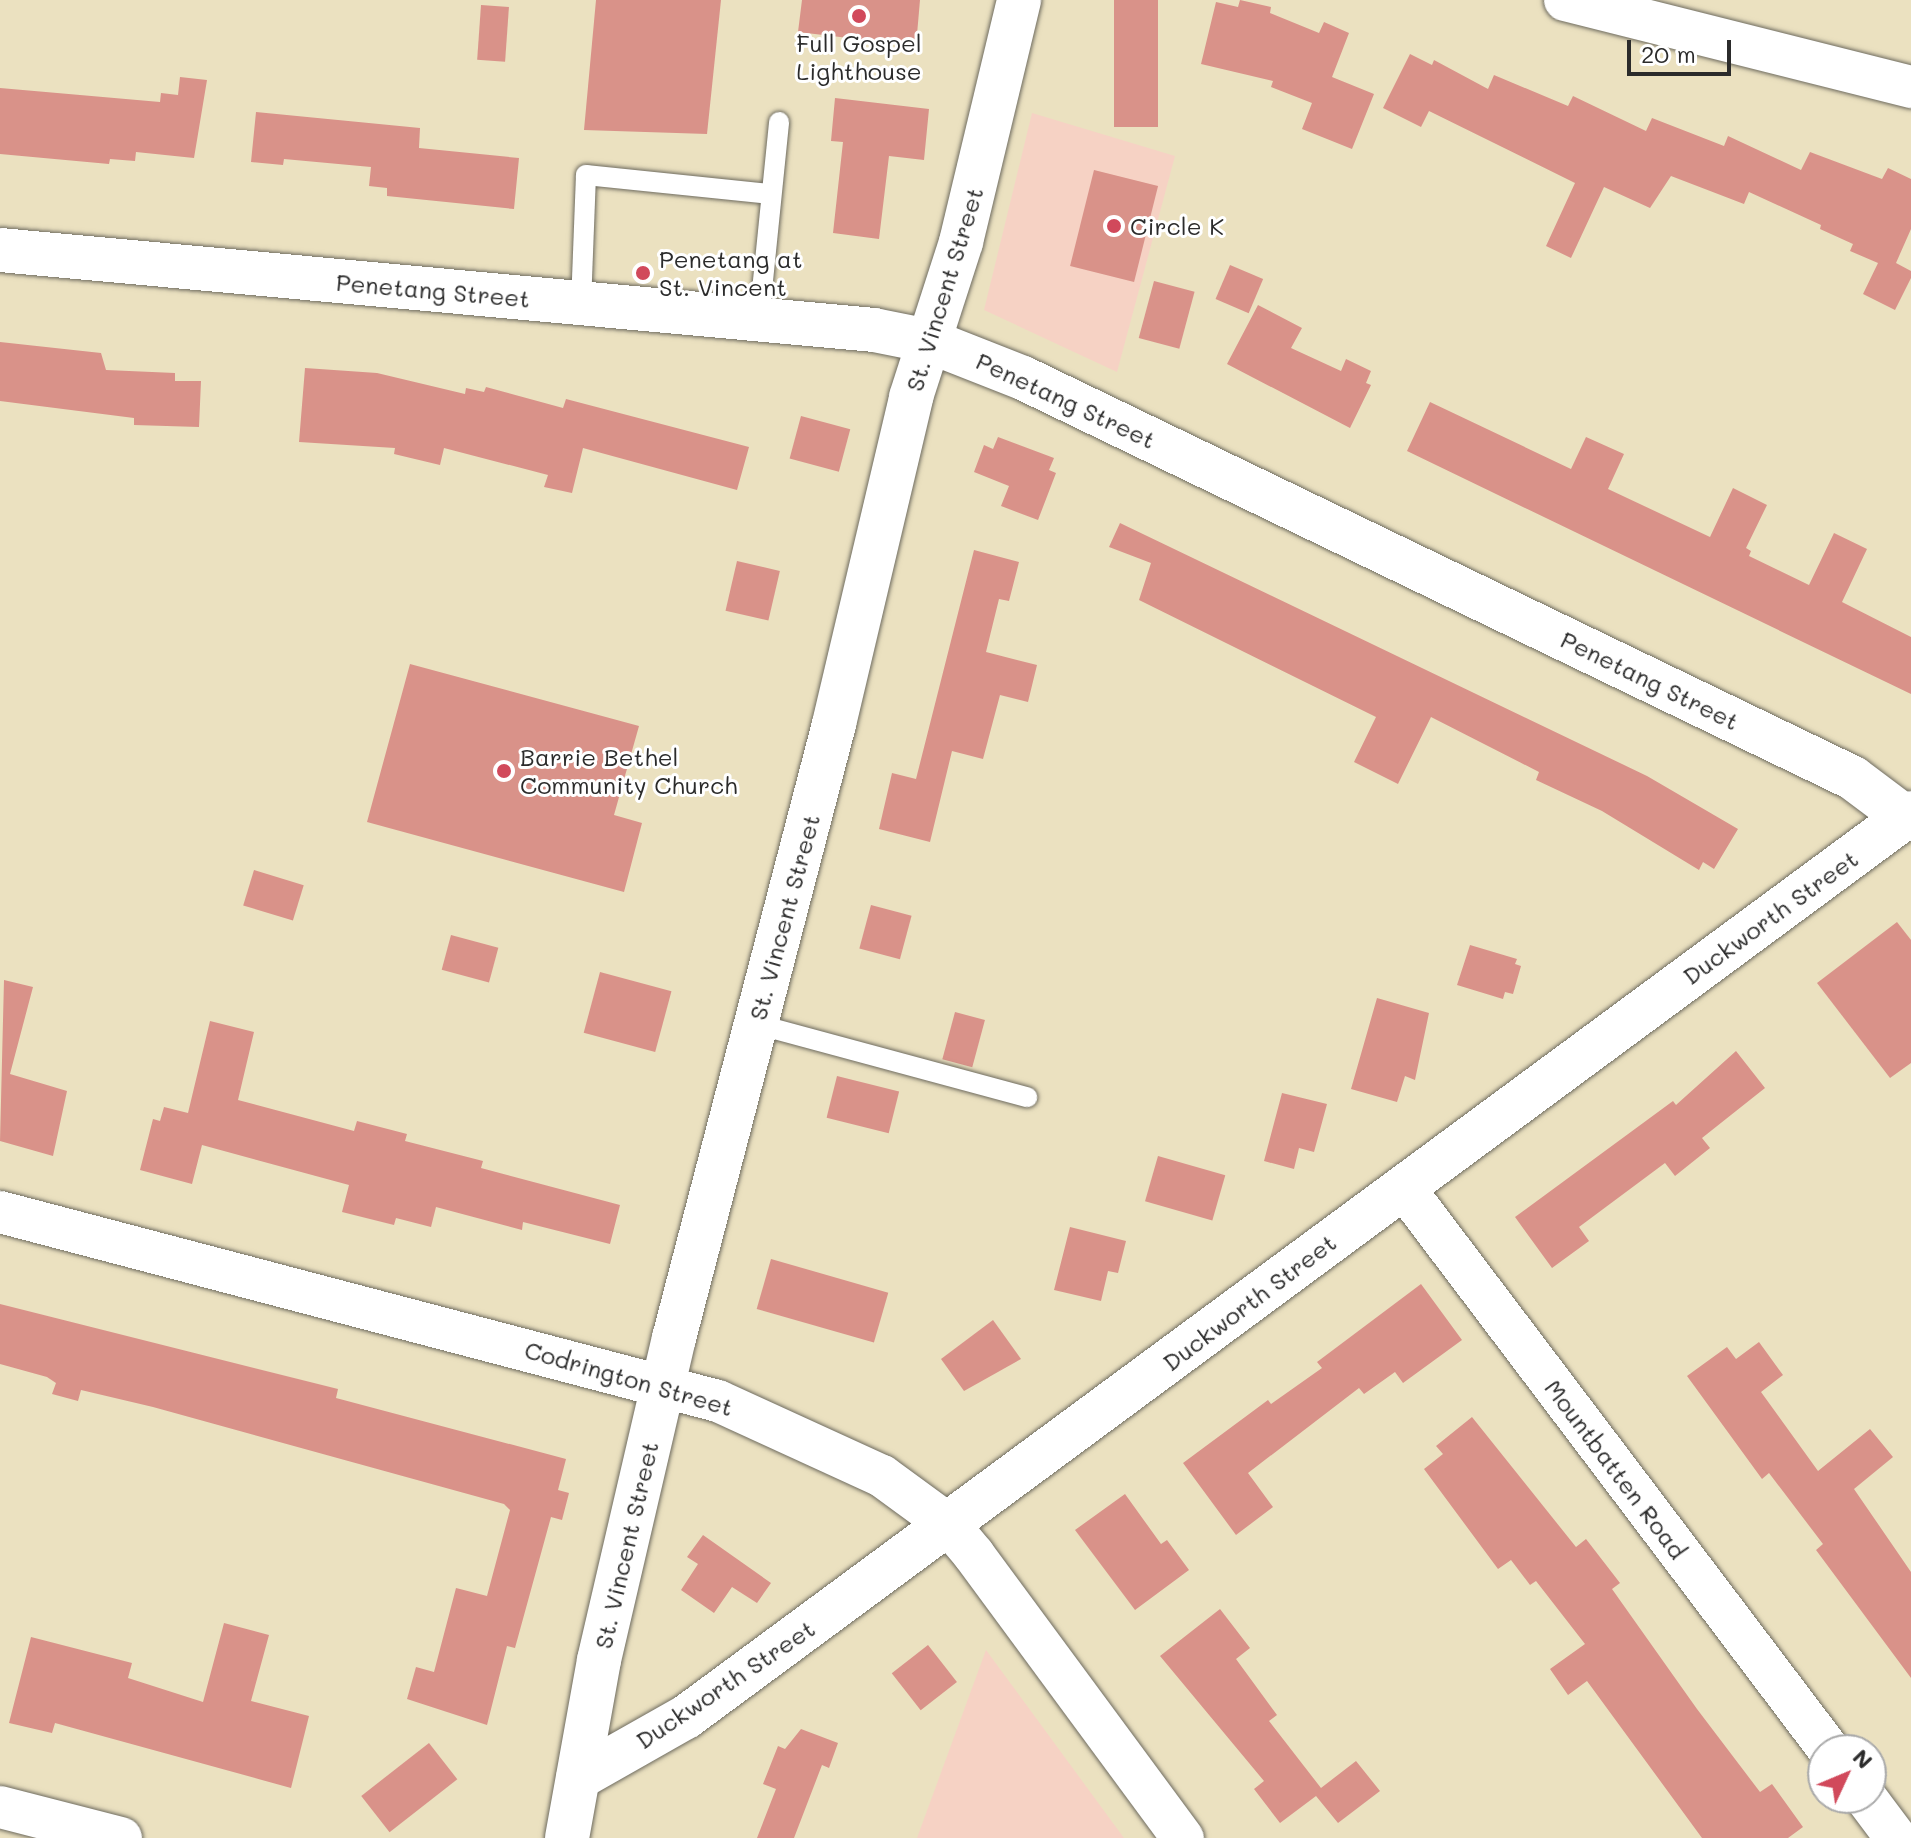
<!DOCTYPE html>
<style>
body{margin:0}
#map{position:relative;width:1911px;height:1838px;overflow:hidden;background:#ebe1c0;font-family:Mali,sans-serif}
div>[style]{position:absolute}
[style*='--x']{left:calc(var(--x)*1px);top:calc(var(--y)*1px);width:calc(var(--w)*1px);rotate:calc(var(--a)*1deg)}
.built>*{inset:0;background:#f6d2c4}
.building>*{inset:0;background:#d99289;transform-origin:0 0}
.roads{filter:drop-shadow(0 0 2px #6e6b5f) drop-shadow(0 0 2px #6e6b5f)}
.service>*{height:20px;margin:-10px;padding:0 10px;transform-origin:10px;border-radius:10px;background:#fff}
.minor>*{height:42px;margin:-21px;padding:0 21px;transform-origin:21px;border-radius:21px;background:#fff}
.tertiary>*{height:44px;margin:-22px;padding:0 22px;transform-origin:22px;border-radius:22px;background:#fff}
.secondary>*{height:44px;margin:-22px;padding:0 22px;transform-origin:22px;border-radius:22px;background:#fff}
.dots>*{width:22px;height:22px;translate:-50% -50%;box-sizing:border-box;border:4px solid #fff;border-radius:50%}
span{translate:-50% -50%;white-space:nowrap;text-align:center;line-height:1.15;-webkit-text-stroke:6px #fff;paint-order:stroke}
.poi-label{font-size:24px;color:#2b2b2b}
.left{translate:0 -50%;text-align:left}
.street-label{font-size:24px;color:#2b2b2b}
.north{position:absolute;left:1807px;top:1734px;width:80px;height:80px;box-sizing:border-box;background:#fff;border:2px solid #aaa;border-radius:50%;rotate:46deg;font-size:22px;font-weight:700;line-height:32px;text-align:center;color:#2b2b2b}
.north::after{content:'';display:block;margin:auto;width:28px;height:36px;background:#d1495b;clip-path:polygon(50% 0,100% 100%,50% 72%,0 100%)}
.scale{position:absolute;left:1627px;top:40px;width:104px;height:36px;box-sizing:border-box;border:4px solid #2b2b2b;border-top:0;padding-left:10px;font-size:24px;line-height:28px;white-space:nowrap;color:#2b2b2b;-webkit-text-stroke:6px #fff;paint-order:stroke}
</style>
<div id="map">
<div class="built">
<div style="clip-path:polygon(1032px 113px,1175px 156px,1117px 372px,984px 310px)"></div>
<div style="clip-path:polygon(986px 1650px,1124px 1838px,917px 1838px)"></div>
</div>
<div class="building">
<div style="clip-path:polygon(596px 0,721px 0,707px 134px,584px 130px)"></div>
<div style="clip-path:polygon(802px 0,920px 0,916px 46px,798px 32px)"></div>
<div style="left:1114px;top:0;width:44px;height:127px"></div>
<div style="clip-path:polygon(1240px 0,1271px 7px,1270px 13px,1319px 33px,1324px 22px,1349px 33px,1332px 77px,1374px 94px,1352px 149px,1302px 129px,1312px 103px,1271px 87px,1273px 81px,1201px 64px,1216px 2px,1238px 7px)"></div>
<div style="left:481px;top:5px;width:28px;height:55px;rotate:4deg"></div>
<div style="clip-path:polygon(1410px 54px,1432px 65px,1434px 60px,1488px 89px,1494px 75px,1568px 106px,1573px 96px,1646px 131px,1652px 118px,1724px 146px,1728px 136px,1801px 170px,1810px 152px,1882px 179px,1888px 168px,1911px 179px,1911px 229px,1896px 263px,1911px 271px,1911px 278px,1895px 310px,1863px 294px,1878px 263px,1850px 251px,1853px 244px,1820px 229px,1821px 225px,1749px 192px,1744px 204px,1671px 176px,1650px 208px,1604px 187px,1571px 258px,1546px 246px,1575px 183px,1429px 111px,1421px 127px,1383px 108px)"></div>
<div style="clip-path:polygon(180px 77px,207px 80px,194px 158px,136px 152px,135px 161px,110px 159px,109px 164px,0 154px,0 88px,160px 102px,161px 93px,178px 95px)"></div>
<div style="clip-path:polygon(835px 98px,929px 109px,924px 160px,889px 156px,879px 239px,833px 233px,843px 142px,831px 141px)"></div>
<div style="clip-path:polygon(256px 112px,420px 128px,419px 148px,519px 158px,514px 209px,387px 196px,387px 188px,369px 186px,371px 167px,284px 159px,283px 165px,251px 162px)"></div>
<div style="left:1094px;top:170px;width:66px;height:99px;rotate:14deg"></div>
<div style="left:1230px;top:265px;width:36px;height:37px;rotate:23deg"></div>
<div style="left:1154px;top:281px;width:42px;height:59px;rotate:15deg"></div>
<div style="clip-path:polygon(1258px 305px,1302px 328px,1291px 348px,1341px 371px,1346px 359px,1371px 371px,1366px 383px,1371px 385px,1350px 428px,1227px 364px)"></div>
<div style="clip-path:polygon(0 342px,101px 353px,106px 370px,175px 373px,175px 381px,201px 381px,199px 427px,134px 425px,134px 418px,0 401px)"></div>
<div style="clip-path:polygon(305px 368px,377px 373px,465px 394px,466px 388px,484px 392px,486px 387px,563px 408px,566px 399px,749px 447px,737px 490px,583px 448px,572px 493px,544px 487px,548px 475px,444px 448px,440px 465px,394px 454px,395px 448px,299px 442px)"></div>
<div style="clip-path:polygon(1430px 402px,1571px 469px,1586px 437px,1624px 454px,1608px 489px,1710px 537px,1733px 488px,1767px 505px,1746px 548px,1751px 551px,1749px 556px,1809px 585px,1834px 533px,1867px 549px,1842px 602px,1911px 637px,1911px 694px,1407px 451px)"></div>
<div style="left:801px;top:416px;width:51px;height:44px;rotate:15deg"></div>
<div style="clip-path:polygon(998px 437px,1054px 458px,1049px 470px,1056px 473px,1038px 520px,1001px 506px,1009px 486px,974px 472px,984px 445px,993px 449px)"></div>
<div style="clip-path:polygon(1120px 523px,1647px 776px,1738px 829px,1714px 869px,1703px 862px,1699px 870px,1602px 811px,1536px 780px,1539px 772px,1431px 717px,1398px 784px,1354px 762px,1376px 717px,1139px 600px,1151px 563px,1109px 547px)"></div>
<div style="clip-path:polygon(974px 550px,1019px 562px,1009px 601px,999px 599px,986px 652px,1037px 665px,1028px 702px,1000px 695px,983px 759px,952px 751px,930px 842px,879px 829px,892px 773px,916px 779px)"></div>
<div style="left:737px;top:561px;width:44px;height:51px;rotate:13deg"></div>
<div style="clip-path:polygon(410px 664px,639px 726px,614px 815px,642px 823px,624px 892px,367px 822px)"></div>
<div style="left:254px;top:870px;width:52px;height:37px;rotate:17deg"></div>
<div style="left:871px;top:905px;width:42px;height:45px;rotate:15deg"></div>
<div style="clip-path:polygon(1897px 922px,1911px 940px,1911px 1063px,1890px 1078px,1817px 983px)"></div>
<div style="left:451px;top:935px;width:49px;height:36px;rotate:15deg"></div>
<div style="clip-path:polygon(1470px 945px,1517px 959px,1515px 964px,1521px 966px,1513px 994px,1505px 992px,1503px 999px,1457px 985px)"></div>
<div style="left:600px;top:972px;width:74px;height:63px;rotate:15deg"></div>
<div style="clip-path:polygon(4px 980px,33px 987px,10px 1074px,67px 1091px,53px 1156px,0 1141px)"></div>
<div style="clip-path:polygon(1377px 998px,1429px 1013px,1415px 1080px,1405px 1076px,1397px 1102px,1351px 1089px)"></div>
<div style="left:955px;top:1012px;width:31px;height:49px;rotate:15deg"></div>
<div style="clip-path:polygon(210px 1021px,254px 1032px,238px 1100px,354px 1131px,357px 1121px,407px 1134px,405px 1141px,483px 1161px,481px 1168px,620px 1205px,610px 1244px,523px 1222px,522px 1230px,436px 1207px,431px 1227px,396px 1218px,394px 1225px,342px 1212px,349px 1185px,202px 1145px,192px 1184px,140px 1170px,153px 1119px,160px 1121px,164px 1107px,188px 1113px)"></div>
<div style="clip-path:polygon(1736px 1051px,1765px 1088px,1702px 1138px,1710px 1148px,1675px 1176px,1665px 1163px,1579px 1227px,1589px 1241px,1552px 1268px,1515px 1217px,1673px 1101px,1676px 1105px)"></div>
<div style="left:837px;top:1076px;width:64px;height:43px;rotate:14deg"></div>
<div style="clip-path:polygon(1282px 1093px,1327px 1104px,1314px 1152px,1299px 1148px,1294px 1169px,1264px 1161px)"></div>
<div style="left:1158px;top:1156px;width:70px;height:47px;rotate:16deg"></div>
<div style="clip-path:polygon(1070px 1227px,1126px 1241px,1118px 1273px,1108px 1271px,1101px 1301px,1054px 1290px)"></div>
<div style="left:771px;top:1259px;width:122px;height:52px;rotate:16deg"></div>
<div style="clip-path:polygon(1421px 1284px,1462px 1340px,1403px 1383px,1395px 1372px,1364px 1394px,1359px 1388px,1248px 1473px,1273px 1507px,1236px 1535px,1183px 1463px,1268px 1400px,1271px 1404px,1322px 1368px,1317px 1362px)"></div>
<div style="clip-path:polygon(0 1304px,338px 1389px,336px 1398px,566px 1459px,558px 1490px,569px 1493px,562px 1520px,551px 1517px,515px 1648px,507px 1646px,487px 1725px,407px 1699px,416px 1667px,434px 1672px,456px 1588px,487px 1596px,510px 1510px,504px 1504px,153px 1407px,81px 1390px,78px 1401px,52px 1394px,56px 1383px,47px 1377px,0 1364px)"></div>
<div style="clip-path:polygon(993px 1320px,1021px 1359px,964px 1391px,941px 1359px)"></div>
<div style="clip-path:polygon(1759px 1342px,1783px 1375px,1761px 1392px,1818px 1471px,1870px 1429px,1893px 1457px,1854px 1489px,1911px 1572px,1911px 1678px,1816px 1550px,1823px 1544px,1769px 1473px,1762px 1479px,1687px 1376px,1727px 1347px,1736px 1359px)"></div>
<div style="clip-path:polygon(1472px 1417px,1576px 1547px,1586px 1539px,1620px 1583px,1612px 1589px,1697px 1709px,1760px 1792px,1772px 1784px,1803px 1827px,1788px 1838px,1702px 1838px,1587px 1681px,1568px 1695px,1550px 1669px,1585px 1644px,1536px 1581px,1530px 1585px,1511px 1560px,1498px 1569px,1424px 1469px,1443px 1454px,1436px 1446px)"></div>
<div style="clip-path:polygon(1125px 1494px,1161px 1544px,1167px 1540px,1189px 1570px,1135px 1610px,1075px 1530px)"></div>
<div style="clip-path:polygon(703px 1535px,771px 1583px,757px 1603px,732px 1587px,714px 1613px,681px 1590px,698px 1564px,687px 1557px)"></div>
<div style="clip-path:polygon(1220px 1609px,1250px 1648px,1236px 1659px,1277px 1715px,1269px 1721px,1321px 1788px,1356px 1761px,1380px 1791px,1338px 1823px,1316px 1796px,1280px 1823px,1254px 1789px,1264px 1781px,1160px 1656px)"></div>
<div style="clip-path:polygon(224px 1623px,269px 1635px,251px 1701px,309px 1716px,291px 1788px,55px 1723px,52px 1733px,9px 1723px,31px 1637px,132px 1663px,128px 1678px,203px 1702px)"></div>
<div style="left:928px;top:1645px;width:47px;height:46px;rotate:52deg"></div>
<div style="clip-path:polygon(801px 1729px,838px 1743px,829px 1768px,822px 1765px,794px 1838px,757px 1838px,776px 1789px,763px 1784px,778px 1746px,785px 1749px)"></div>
<div style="left:429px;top:1743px;width:46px;height:86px;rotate:52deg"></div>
</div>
<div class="roads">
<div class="service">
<div style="--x:581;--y:305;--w:130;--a:-87.8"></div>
<div style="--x:586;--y:175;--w:186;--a:5.9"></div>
<div style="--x:759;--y:320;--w:199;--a:-84.2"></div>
<div style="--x:756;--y:1024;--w:281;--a:15.1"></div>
</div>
<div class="minor">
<div style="--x:1565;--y:0;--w:357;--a:14.1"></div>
<div style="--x:1404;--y:1188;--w:705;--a:52.9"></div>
<div style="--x:0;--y:1212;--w:742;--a:14.75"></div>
<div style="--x:718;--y:1401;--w:180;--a:24.6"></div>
<div style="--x:882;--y:1476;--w:83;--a:36.2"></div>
<div style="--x:949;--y:1525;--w:39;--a:50"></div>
<div style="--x:974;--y:1555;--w:352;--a:53.6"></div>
<div style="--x:1866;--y:1798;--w:50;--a:53.1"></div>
<div style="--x:0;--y:1807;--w:125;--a:14.4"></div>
</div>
<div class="tertiary">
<div style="--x:0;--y:250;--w:878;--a:5.23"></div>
<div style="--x:874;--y:330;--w:56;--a:11.3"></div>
<div style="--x:929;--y:341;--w:101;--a:21.5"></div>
<div style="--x:1023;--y:378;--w:921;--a:25.73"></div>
<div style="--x:1853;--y:778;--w:65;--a:36.9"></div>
</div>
<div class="secondary">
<div style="--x:578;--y:1778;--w:124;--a:-29.5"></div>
<div style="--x:686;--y:1717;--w:1522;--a:-36.43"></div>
<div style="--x:567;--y:1838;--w:181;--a:-79.8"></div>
<div style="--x:599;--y:1660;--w:331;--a:-76.9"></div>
<div style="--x:674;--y:1338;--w:635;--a:-75.39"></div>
<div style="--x:834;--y:724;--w:336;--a:-76.7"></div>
<div style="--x:911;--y:397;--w:163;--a:-72.1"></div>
<div style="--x:961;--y:242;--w:249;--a:-76.5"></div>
</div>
</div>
<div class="dots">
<div style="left:859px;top:16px;background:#d1495b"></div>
<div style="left:1114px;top:226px;background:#d1495b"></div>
<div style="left:643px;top:273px;background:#d1495b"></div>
<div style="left:504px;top:771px;background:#d1495b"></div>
</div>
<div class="poi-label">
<span style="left:859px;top:57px">Full Gospel<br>Lighthouse</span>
<span class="left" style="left:1130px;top:226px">Circle K</span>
<span class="left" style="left:659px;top:273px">Penetang at<br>St. Vincent</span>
<span class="left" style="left:520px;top:771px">Barrie Bethel<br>Community Church</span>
</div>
<div class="street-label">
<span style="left:944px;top:289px;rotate:-73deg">St. Vincent Street</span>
<span style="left:433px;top:290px;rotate:5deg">Penetang Street</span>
<span style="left:1066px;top:400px;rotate:25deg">Penetang Street</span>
<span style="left:1650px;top:680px;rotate:26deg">Penetang Street</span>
<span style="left:784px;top:917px;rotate:-75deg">St. Vincent Street</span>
<span style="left:1770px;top:917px;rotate:-36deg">Duckworth Street</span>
<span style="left:1249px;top:1302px;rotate:-37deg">Duckworth Street</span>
<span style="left:629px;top:1378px;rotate:16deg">Codrington Street</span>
<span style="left:1616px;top:1469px;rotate:53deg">Mountbatten Road</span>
<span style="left:626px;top:1545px;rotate:-77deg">St. Vincent Street</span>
<span style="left:725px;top:1684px;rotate:-34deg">Duckworth Street</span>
</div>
<div class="north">N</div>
<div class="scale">20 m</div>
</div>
